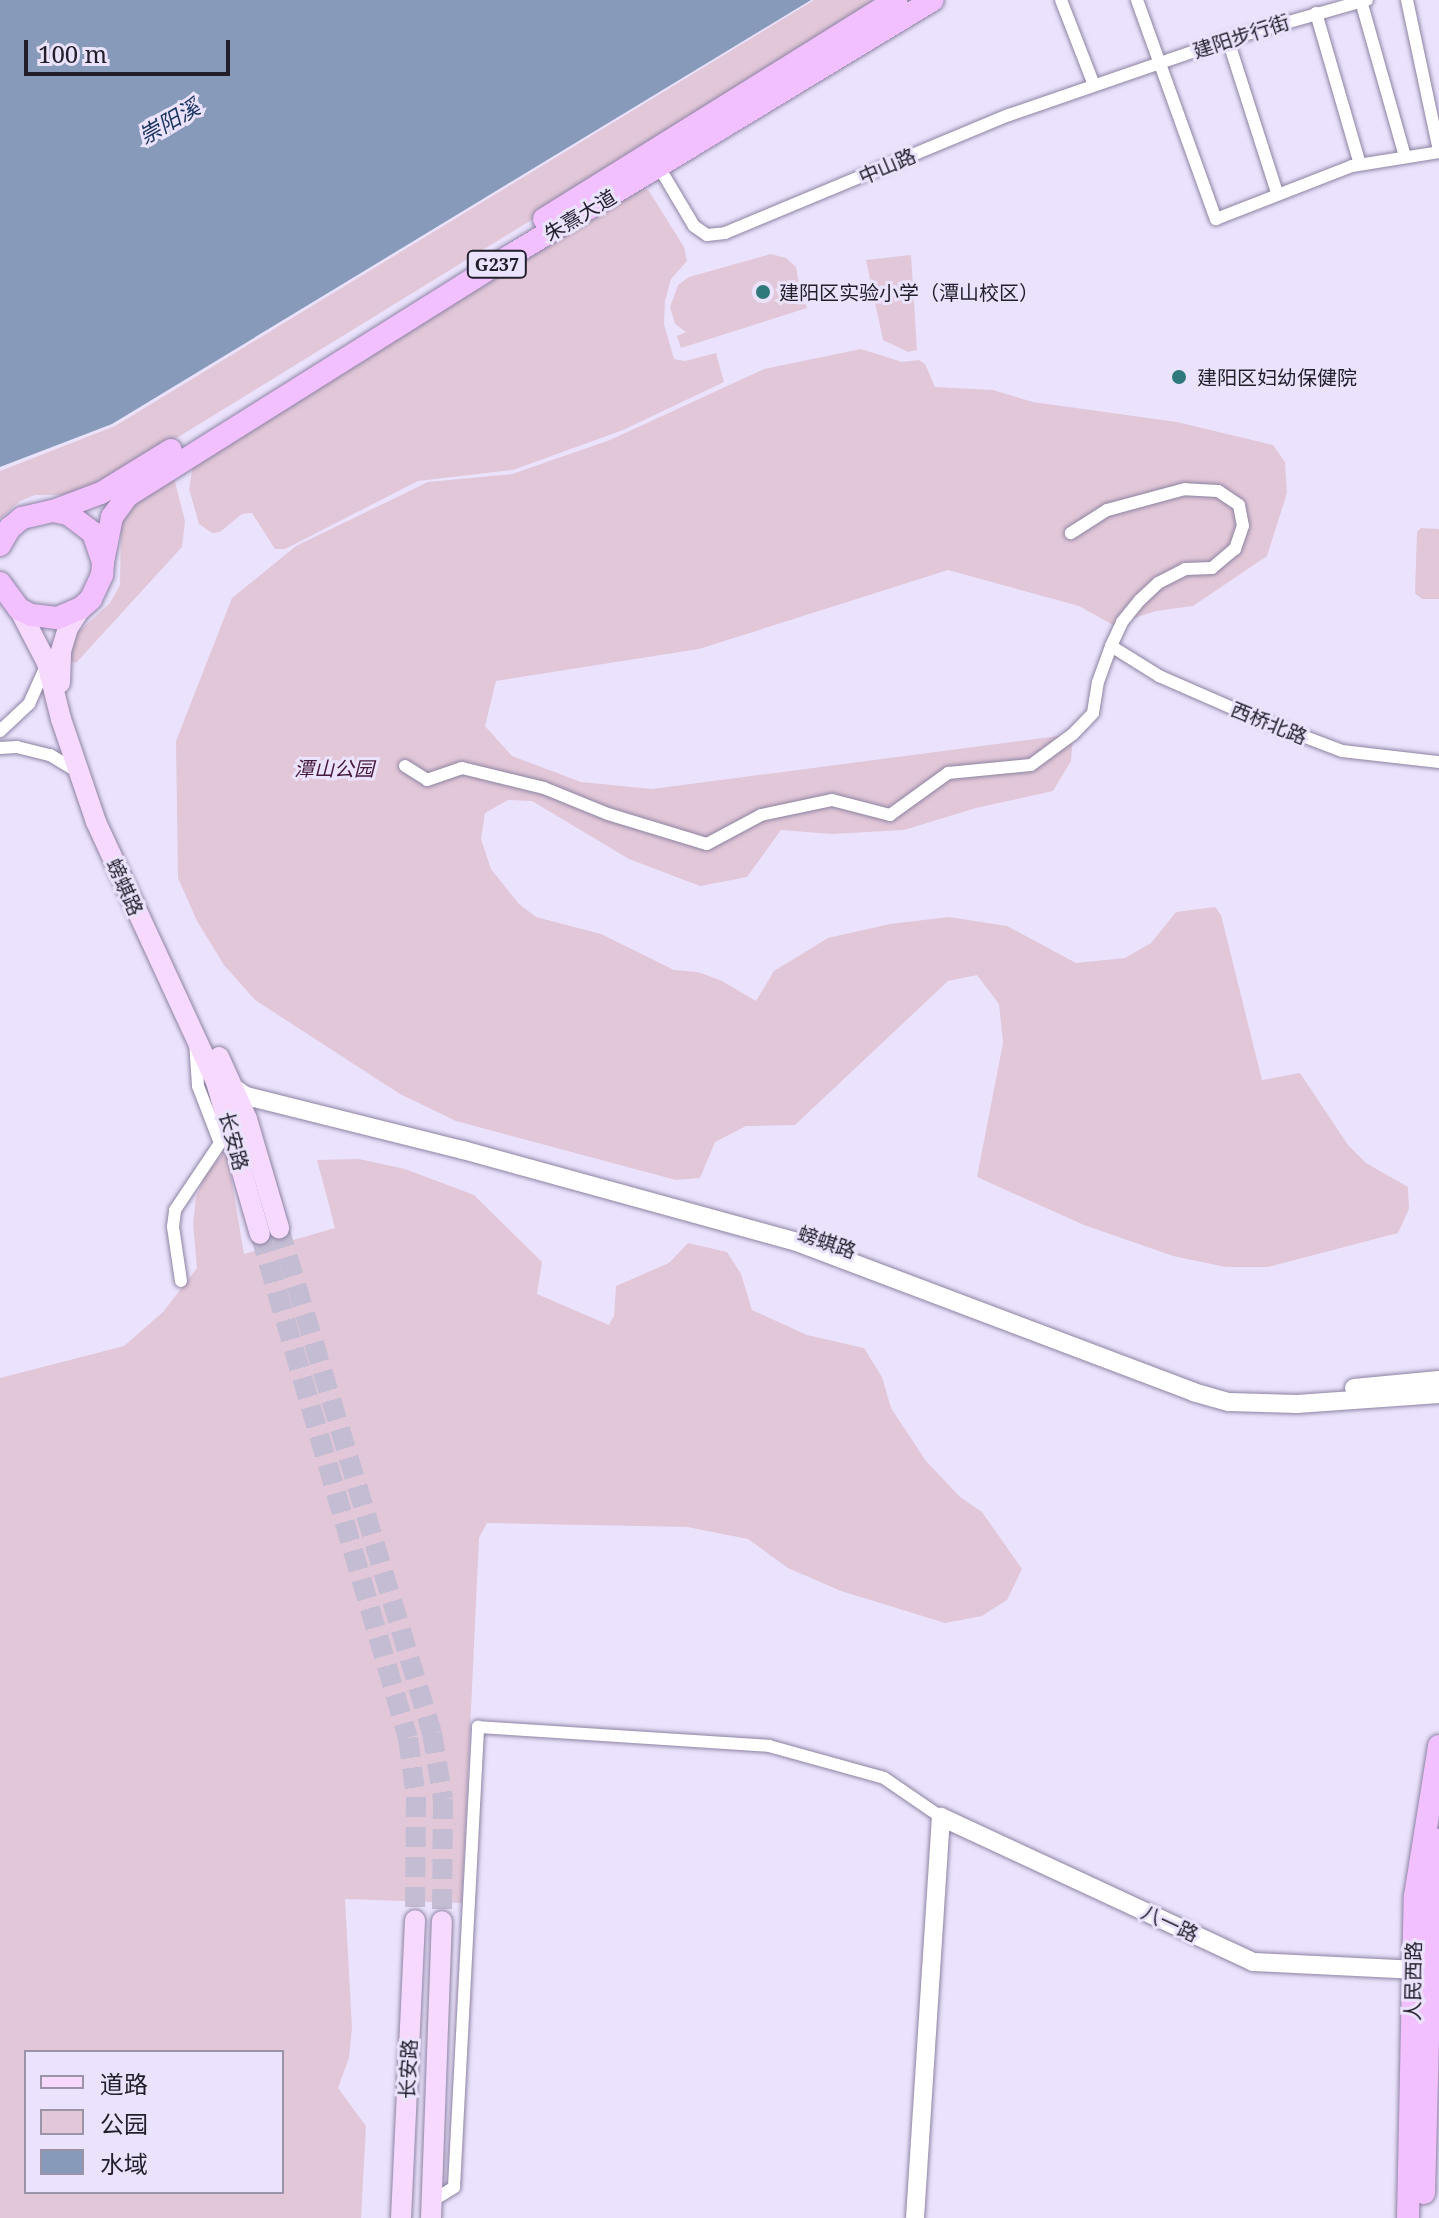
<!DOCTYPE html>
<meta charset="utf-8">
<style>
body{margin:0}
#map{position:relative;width:1439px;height:2218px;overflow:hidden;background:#ebe3fd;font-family:"Noto Serif","Noto Sans SC",serif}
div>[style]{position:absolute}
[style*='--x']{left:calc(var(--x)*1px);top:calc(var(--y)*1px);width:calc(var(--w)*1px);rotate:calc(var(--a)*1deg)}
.green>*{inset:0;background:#e2c7d8}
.water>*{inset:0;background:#879aba}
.primary-tunnel>*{height:20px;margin-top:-10px;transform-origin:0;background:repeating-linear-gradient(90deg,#c3bcd3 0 20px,transparent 0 30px)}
.roads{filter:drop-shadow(0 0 2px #8d83a2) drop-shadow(0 0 2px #8d83a2)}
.street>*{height:12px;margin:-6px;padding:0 6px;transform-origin:6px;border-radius:6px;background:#fff}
.secondary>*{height:18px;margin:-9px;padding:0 9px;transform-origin:9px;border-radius:9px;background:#fff}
.primary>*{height:20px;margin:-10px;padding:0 10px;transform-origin:10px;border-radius:10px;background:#f7d9fe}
.highway>*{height:22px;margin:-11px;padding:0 11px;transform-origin:11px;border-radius:11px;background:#f2c0fe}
.dots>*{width:22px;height:22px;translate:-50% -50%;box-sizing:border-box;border:4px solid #ebe3fd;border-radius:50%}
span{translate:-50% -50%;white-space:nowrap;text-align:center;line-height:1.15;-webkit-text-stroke:6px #ebe3fd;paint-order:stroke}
.shield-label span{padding:2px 6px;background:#ebe3fd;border:2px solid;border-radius:6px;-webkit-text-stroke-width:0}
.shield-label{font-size:18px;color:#221e2a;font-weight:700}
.street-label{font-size:20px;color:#221e2a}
.poi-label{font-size:20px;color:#221e2a}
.left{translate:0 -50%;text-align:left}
.park-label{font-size:20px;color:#451839;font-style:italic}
.water-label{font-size:22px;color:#1b3560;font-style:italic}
.legend{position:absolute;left:24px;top:2050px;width:260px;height:144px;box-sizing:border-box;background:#ebe3fd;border:2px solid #9b94a9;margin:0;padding:10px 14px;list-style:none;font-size:24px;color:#221e2a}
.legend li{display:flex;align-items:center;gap:16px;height:40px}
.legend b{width:40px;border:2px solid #9b94a9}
.scale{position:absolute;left:24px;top:40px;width:206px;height:36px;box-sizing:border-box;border:4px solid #221e2a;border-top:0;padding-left:10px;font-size:24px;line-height:28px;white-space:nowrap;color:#221e2a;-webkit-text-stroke:6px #ebe3fd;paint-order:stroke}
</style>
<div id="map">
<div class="green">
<div style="clip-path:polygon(814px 0,881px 0,769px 74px,110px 479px,67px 495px,35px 495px,20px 501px,0 519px,0 471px,115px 426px)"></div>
<div style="clip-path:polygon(644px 188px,649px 191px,684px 247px,687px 261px,671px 279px,665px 301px,664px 324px,674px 359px,685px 361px,716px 353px,724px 382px,623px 430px,513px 470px,418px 481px,285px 549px,275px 549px,252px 513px,242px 514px,220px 532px,212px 533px,199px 524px,189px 489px,193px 465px,264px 416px)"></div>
<div style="clip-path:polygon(771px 254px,786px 258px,796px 267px,799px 283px,794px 300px,804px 297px,807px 308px,681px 348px,677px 336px,686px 332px,675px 324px,670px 307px,678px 285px,689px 277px)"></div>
<div style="clip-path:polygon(911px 255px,917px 350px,908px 352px,883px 340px,866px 260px)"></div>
<div style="clip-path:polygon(861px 349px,902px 362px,919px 360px,925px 364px,935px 387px,993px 390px,1033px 402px,1177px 422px,1273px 445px,1285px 462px,1287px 493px,1267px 556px,1193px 606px,1156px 611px,1113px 625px,1079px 606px,948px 570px,699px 649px,496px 681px,485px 726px,512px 756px,581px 782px,652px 789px,1073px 734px,1071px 761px,1053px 791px,976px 808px,904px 830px,832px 834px,781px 830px,747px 877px,700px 886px,629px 859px,532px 801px,508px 800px,485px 813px,481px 839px,491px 869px,519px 904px,536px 917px,601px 934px,674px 970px,698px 972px,722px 981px,756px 1001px,774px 971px,828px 938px,890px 924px,949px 917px,1007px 926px,1076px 963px,1125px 958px,1151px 943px,1176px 912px,1215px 907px,1221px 915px,1262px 1080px,1300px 1073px,1348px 1145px,1366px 1163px,1408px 1187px,1409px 1209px,1398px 1233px,1268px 1267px,1226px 1267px,1173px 1256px,1084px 1225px,977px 1177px,1003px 1043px,999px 1004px,977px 975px,948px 981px,795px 1125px,746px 1126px,715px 1142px,700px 1178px,676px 1180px,456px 1121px,400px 1094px,255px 1000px,224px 965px,197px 921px,178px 878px,176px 741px,232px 598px,296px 546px,428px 482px,512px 474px,610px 440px,764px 369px)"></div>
<div style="clip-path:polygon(174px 478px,185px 521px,182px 547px,76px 663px,70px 661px,73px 637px,110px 603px,120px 585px,121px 525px,127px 512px,140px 499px)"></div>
<div style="clip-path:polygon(1421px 528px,1439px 529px,1439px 599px,1422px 599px,1415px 593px,1417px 532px)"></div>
<div style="clip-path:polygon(evenodd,225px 1141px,244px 1254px,335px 1228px,317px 1160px,359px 1159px,405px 1169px,474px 1195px,542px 1262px,537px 1294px,609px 1325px,614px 1316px,616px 1286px,669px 1263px,688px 1243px,727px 1252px,741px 1274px,752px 1310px,807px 1335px,864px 1348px,882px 1377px,891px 1408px,926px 1461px,960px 1497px,982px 1512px,1022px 1569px,1007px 1600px,982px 1616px,945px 1623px,841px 1591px,788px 1568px,748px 1539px,687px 1527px,487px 1523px,479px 1538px,462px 1903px,345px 1899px,352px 2028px,349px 2058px,338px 2088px,366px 2126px,361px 2218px,0 2218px,0 1378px,124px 1346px,163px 1312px,197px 1268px,193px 1224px,196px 1197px,206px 1174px,221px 1156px,225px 1141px,26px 2052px,282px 2052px,282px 2192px,26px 2192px,26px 2052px)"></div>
</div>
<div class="water">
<div style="clip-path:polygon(0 0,811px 0,112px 424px,0 467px)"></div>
</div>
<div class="primary-tunnel">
<div style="--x:279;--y:1228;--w:528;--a:73.14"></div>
<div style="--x:432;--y:1733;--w:67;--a:80.5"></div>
<div style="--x:443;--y:1799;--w:122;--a:90.5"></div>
<div style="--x:260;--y:1234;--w:525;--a:73.64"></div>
<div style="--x:408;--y:1738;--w:60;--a:82.3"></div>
<div style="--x:416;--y:1797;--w:123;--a:90.5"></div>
</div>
<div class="roads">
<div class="street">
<div style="--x:1061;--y:0;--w:91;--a:68.8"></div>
<div style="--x:1137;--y:0;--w:233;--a:70.2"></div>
<div style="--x:1216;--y:219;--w:146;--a:-21.3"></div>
<div style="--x:1352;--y:166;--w:88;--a:-9.1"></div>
<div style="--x:1407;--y:0;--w:154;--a:78"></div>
<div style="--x:1361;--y:1;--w:161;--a:74.2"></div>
<div style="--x:1316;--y:13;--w:157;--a:73.8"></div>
<div style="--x:1228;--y:40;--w:161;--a:72.2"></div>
<div style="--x:656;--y:162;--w:74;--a:59.3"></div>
<div style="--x:694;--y:226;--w:16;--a:35"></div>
<div style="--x:707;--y:235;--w:18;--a:-6"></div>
<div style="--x:725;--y:233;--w:308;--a:-22.6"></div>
<div style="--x:1009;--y:115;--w:240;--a:-19"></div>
<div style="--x:1236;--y:37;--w:136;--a:-15.8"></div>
<div style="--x:1111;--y:646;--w:57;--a:32"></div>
<div style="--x:1159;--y:676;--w:103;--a:23.6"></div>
<div style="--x:1253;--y:717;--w:95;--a:20.9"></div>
<div style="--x:1342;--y:751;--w:98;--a:6.5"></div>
<div style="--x:0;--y:731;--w:40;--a:-43"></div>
<div style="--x:29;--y:704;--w:42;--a:-65.9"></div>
<div style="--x:0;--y:748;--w:17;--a:-3"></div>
<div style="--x:17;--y:747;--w:34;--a:14"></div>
<div style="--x:50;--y:755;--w:33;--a:31"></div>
<div style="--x:405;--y:766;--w:26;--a:32"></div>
<div style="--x:427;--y:780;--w:37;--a:-19"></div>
<div style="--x:462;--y:768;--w:84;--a:13.7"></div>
<div style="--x:544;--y:788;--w:69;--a:22.1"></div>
<div style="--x:608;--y:814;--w:103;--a:16.9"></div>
<div style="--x:707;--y:844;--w:61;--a:-28.2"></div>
<div style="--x:761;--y:815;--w:73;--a:-11.9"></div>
<div style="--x:832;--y:800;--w:60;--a:14.5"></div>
<div style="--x:890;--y:815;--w:72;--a:-35.9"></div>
<div style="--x:948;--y:773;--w:83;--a:-5.5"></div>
<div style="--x:1031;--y:765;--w:52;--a:-36.4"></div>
<div style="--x:1073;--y:734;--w:29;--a:-46"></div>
<div style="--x:1093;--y:713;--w:31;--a:-81"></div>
<div style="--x:1098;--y:682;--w:38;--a:-70"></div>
<div style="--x:1111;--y:646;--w:26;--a:-65"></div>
<div style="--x:1122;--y:622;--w:28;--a:-51"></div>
<div style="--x:1140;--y:600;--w:25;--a:-43"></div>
<div style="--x:1158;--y:583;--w:30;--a:-27"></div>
<div style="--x:1185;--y:569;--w:27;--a:-2"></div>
<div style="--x:1212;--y:568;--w:30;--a:-40"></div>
<div style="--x:1235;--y:549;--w:24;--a:-71"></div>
<div style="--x:1243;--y:526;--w:21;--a:-101"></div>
<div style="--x:1239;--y:505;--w:25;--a:-146"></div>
<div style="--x:1218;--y:491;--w:33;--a:-177"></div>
<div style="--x:1185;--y:489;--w:81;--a:164.9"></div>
<div style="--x:1107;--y:510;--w:43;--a:147.4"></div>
<div style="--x:181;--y:1281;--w:55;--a:-98.4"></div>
<div style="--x:173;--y:1227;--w:17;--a:-83"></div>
<div style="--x:175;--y:1210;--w:81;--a:-56.1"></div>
<div style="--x:220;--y:1143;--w:61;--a:-111.1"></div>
<div style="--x:198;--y:1086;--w:45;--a:-93.8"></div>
<div style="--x:432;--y:2201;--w:26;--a:-32"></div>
<div style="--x:454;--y:2187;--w:461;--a:-87"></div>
<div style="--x:478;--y:1727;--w:292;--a:3.7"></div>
<div style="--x:769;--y:1746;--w:119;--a:15.5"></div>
<div style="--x:884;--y:1778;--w:69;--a:34.4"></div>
</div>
<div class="secondary">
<div style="--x:230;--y:1085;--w:19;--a:35"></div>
<div style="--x:246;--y:1096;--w:224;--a:14"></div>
<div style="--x:463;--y:1150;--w:346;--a:15.4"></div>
<div style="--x:797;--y:1242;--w:423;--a:20.7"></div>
<div style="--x:1193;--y:1392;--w:37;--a:16"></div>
<div style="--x:1229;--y:1402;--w:68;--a:1.7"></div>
<div style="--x:1297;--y:1404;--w:142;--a:-4"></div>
<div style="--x:1354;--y:1388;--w:85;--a:-5.4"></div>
<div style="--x:915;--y:2218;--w:402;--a:-86.3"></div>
<div style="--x:941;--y:1817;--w:344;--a:24.9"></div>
<div style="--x:1253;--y:1962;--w:161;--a:2.8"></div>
</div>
<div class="primary">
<div style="--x:19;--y:609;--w:61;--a:62.6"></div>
<div style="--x:47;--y:663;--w:58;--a:76"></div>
<div style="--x:61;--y:719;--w:109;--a:71.2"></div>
<div style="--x:96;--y:822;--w:286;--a:65.2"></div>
<div style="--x:216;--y:1082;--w:158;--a:73.9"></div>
<div style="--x:60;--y:683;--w:32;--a:-88"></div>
<div style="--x:61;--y:651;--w:24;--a:-73"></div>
<div style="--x:68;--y:628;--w:24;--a:-57"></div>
<div style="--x:219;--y:1057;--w:68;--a:65.7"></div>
<div style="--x:247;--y:1119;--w:114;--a:73.6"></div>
<div style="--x:401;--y:2218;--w:298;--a:-87.3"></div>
<div style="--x:431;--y:2218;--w:297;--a:-87.9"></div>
</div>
<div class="highway">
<div style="--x:544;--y:219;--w:415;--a:-31.9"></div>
<div style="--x:53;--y:511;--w:51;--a:-20.6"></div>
<div style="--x:101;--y:493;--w:82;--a:-31.6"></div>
<div style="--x:0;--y:545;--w:20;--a:-60"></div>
<div style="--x:10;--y:528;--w:16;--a:-40"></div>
<div style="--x:22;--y:518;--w:32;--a:-13"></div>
<div style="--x:53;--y:511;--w:15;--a:11"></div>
<div style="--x:68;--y:514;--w:31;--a:37"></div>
<div style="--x:93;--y:533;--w:31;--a:71"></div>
<div style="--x:103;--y:562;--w:13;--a:94"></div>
<div style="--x:102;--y:575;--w:26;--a:115"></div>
<div style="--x:91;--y:599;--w:13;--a:138"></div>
<div style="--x:81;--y:608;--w:26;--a:157"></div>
<div style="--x:57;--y:618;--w:26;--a:-173"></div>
<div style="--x:31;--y:615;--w:13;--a:-153"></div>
<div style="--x:19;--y:609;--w:32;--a:-126"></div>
<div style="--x:103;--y:562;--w:46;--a:-78.7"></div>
<div style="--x:112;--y:517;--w:26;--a:-54"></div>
<div style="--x:127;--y:496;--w:452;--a:-32.1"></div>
<div style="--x:510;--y:256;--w:494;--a:-31.2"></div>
<div style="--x:1424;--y:2193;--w:296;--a:-88.5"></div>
<div style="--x:1432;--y:1897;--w:58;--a:-83.1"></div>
<div style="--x:1408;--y:2218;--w:322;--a:-88.8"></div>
<div style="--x:1415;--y:1896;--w:152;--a:-80.9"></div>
</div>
</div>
<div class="dots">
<div style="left:763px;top:292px;background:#2f787c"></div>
<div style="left:1179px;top:377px;background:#2f787c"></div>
</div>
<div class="shield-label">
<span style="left:497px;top:264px">G237</span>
</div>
<div class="street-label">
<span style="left:1241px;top:36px;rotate:-18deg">建阳步行街</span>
<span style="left:887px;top:166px;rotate:-23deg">中山路</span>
<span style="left:580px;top:215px;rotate:-31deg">朱熹大道</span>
<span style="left:1269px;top:723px;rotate:22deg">西桥北路</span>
<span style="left:125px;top:887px;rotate:66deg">螃蜞路</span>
<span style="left:234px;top:1141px;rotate:75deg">长安路</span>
<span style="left:827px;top:1242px;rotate:19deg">螃蜞路</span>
<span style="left:1170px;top:1923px;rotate:25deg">八一路</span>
<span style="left:1413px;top:1981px;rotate:-89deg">人民西路</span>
<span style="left:408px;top:2069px;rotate:-87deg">长安路</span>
</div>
<div class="poi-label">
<span class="left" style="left:779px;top:292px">建阳区实验小学（潭山校区）</span>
<span class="left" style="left:1197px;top:377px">建阳区妇幼保健院</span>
</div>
<div class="park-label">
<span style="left:334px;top:768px">潭山公园</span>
</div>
<div class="water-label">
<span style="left:169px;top:121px;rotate:-30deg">崇阳溪</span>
</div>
<ul class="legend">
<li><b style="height:10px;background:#f7d9fe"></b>道路</li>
<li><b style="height:22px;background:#e2c7d8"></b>公园</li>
<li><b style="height:22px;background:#879aba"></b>水域</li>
</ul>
<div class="scale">100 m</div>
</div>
